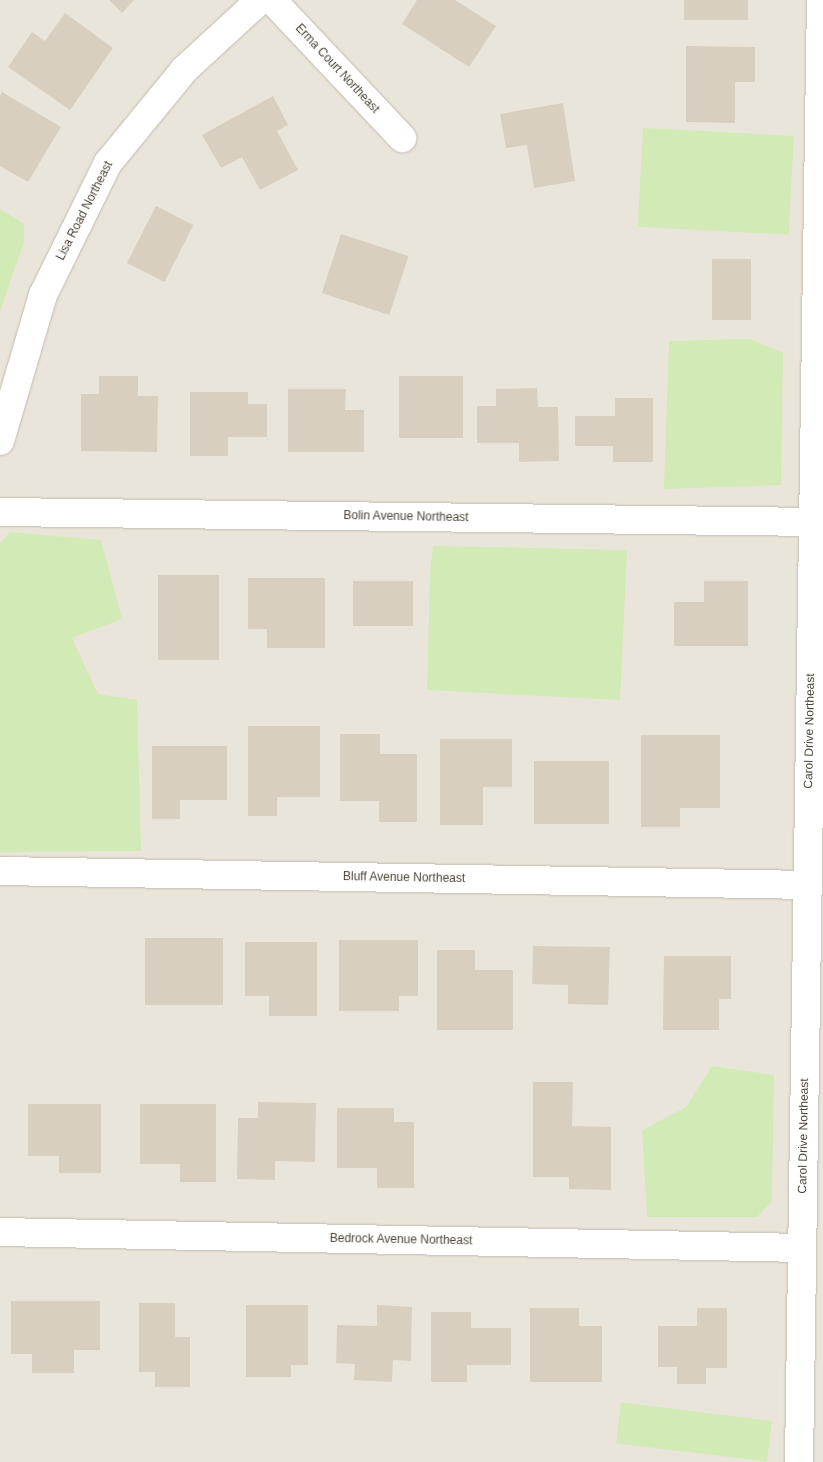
<!DOCTYPE html>
<style>
body{margin:0}
#map{position:relative;width:823px;height:1462px;overflow:hidden;background:#f6f3ec;font-family:Helvetica,sans-serif}
div>[style]{position:absolute}
[style*='--x']{left:calc(var(--x)*1px);top:calc(var(--y)*1px);width:calc(var(--w)*1px);rotate:calc(var(--a)*1deg)}
.residential>*{inset:0;background:#eae5da;transform-origin:0 0}
.green>*{inset:0;background:#d2eab5;transform-origin:0 0}
.building>*{inset:0;background:#d8cfc1;transform-origin:0 0}
.roads{filter:drop-shadow(0 0 1px #c2bbae) drop-shadow(0 0 1px #c2bbae)}
.street>*{height:28px;margin:-14px;padding:0 14px;transform-origin:14px;border-radius:14px;background:#fff}
span{translate:-50% -50%;white-space:nowrap;text-align:center;line-height:1.15;-webkit-text-stroke:4px #fff;paint-order:stroke}
.street-label{font-size:12px;color:#4b4439}
</style>
<div id="map">
<div class="residential">
<div style="left:0;top:0;width:823px;height:1462px"></div>
</div>
<div class="green">
<div style="left:643px;top:128px;width:151px;height:99px;rotate:3deg"></div>
<div style="clip-path:polygon(0 209px,24px 224px,24px 242px,0 311px)"></div>
<div style="clip-path:polygon(750px 339px,783px 353px,781px 485px,664px 489px,669px 341px)"></div>
<div style="clip-path:polygon(10px 532px,101px 540px,122px 619px,72px 638px,98px 694px,137px 700px,141px 851px,0 852px,0 544px)"></div>
<div style="clip-path:polygon(433px 546px,627px 550px,620px 700px,427px 690px,430px 576px)"></div>
<div style="clip-path:polygon(712px 1066px,774px 1075px,772px 1201px,757px 1217px,647px 1217px,642px 1130px,686px 1107px)"></div>
<div style="left:772px;top:1421px;width:41px;height:152px;rotate:97deg"></div>
</div>
<div class="building">
<div style="clip-path:polygon(109px 0,134px 0,122px 13px)"></div>
<div style="clip-path:polygon(417px 0,455px 0,496px 26px,469px 67px,402px 24px)"></div>
<div style="left:684px;top:0;width:64px;height:20px"></div>
<div style="clip-path:polygon(65px 13px,113px 48px,70px 110px,8px 67px,32px 32px,45px 41px)"></div>
<div style="clip-path:polygon(686px 46px,755px 47px,755px 82px,735px 82px,735px 123px,686px 122px)"></div>
<div style="clip-path:polygon(2px 92px,61px 127px,28px 182px,0 166px,0 96px)"></div>
<div style="clip-path:polygon(273px 96px,288px 125px,277px 131px,298px 170px,260px 190px,242px 157px,221px 168px,202px 135px)"></div>
<div style="clip-path:polygon(563px 103px,575px 181px,534px 188px,527px 145px,506px 148px,500px 114px)"></div>
<div style="left:156px;top:206px;width:42px;height:64px;rotate:27deg"></div>
<div style="left:341px;top:234px;width:71px;height:62px;rotate:18deg"></div>
<div style="left:712px;top:259px;width:39px;height:61px"></div>
<div style="clip-path:polygon(99px 376px,138px 376px,138px 396px,158px 396px,157px 452px,81px 451px,81px 394px,99px 394px)"></div>
<div style="left:399px;top:376px;width:64px;height:62px"></div>
<div style="clip-path:polygon(537px 388px,538px 407px,558px 407px,559px 461px,519px 462px,519px 443px,477px 443px,477px 406px,496px 406px,496px 389px)"></div>
<div style="clip-path:polygon(288px 389px,346px 389px,345px 410px,364px 410px,364px 452px,288px 452px)"></div>
<div style="clip-path:polygon(190px 392px,248px 392px,248px 404px,267px 404px,267px 437px,228px 437px,228px 456px,190px 456px)"></div>
<div style="clip-path:polygon(615px 398px,653px 398px,653px 462px,613px 462px,613px 446px,575px 446px,575px 416px,615px 416px)"></div>
<div style="left:158px;top:575px;width:61px;height:85px"></div>
<div style="clip-path:polygon(248px 578px,325px 578px,325px 648px,267px 648px,267px 629px,248px 629px)"></div>
<div style="left:353px;top:581px;width:60px;height:45px"></div>
<div style="clip-path:polygon(704px 581px,748px 581px,748px 646px,674px 646px,674px 602px,704px 602px)"></div>
<div style="clip-path:polygon(248px 726px,320px 726px,320px 797px,277px 797px,277px 816px,248px 816px)"></div>
<div style="clip-path:polygon(340px 734px,380px 734px,380px 754px,417px 754px,417px 822px,379px 822px,379px 801px,340px 801px)"></div>
<div style="clip-path:polygon(641px 735px,720px 735px,720px 808px,680px 808px,680px 827px,641px 827px)"></div>
<div style="clip-path:polygon(440px 739px,512px 739px,512px 787px,483px 787px,483px 825px,440px 825px)"></div>
<div style="clip-path:polygon(152px 746px,227px 746px,227px 800px,180px 800px,180px 819px,152px 819px)"></div>
<div style="left:534px;top:761px;width:75px;height:63px"></div>
<div style="left:145px;top:938px;width:78px;height:67px"></div>
<div style="clip-path:polygon(339px 940px,418px 940px,418px 996px,399px 996px,399px 1011px,339px 1011px)"></div>
<div style="clip-path:polygon(245px 942px,317px 942px,317px 1016px,269px 1016px,269px 996px,245px 996px)"></div>
<div style="clip-path:polygon(533px 946px,610px 947px,608px 1005px,568px 1004px,568px 985px,532px 984px)"></div>
<div style="clip-path:polygon(437px 950px,475px 950px,475px 970px,513px 970px,513px 1030px,437px 1030px)"></div>
<div style="clip-path:polygon(664px 956px,731px 956px,731px 999px,719px 999px,719px 1030px,663px 1030px)"></div>
<div style="clip-path:polygon(533px 1082px,573px 1082px,572px 1126px,611px 1127px,611px 1190px,569px 1189px,569px 1177px,533px 1177px)"></div>
<div style="clip-path:polygon(258px 1102px,316px 1103px,315px 1162px,275px 1161px,275px 1180px,237px 1179px,238px 1118px,258px 1118px)"></div>
<div style="clip-path:polygon(28px 1104px,101px 1104px,101px 1173px,59px 1173px,59px 1156px,28px 1156px)"></div>
<div style="clip-path:polygon(140px 1104px,216px 1104px,216px 1182px,180px 1182px,180px 1164px,140px 1164px)"></div>
<div style="clip-path:polygon(337px 1108px,394px 1108px,394px 1122px,414px 1122px,414px 1188px,377px 1188px,377px 1168px,337px 1168px)"></div>
<div style="clip-path:polygon(11px 1301px,100px 1301px,100px 1350px,74px 1350px,74px 1373px,32px 1373px,32px 1354px,11px 1354px)"></div>
<div style="clip-path:polygon(139px 1303px,175px 1303px,175px 1337px,190px 1337px,190px 1387px,155px 1387px,155px 1372px,139px 1372px)"></div>
<div style="clip-path:polygon(246px 1305px,308px 1305px,308px 1365px,291px 1365px,291px 1377px,246px 1377px)"></div>
<div style="clip-path:polygon(377px 1305px,412px 1307px,411px 1361px,393px 1360px,392px 1382px,354px 1380px,355px 1364px,336px 1363px,337px 1325px,377px 1326px)"></div>
<div style="clip-path:polygon(530px 1308px,579px 1308px,579px 1326px,602px 1326px,602px 1382px,530px 1382px)"></div>
<div style="clip-path:polygon(697px 1308px,727px 1308px,727px 1368px,706px 1368px,706px 1384px,677px 1384px,677px 1367px,658px 1367px,658px 1326px,697px 1326px)"></div>
<div style="clip-path:polygon(431px 1312px,471px 1312px,471px 1328px,511px 1328px,511px 1365px,467px 1365px,467px 1382px,431px 1382px)"></div>
</div>
<div class="roads">
<div class="street">
<div style="--x:272;--y:0;--w:190;--a:46.7"></div>
<div style="--x:0;--y:441;--w:152;--a:-73.6"></div>
<div style="--x:43;--y:295;--w:147;--a:-63.8"></div>
<div style="--x:108;--y:163;--w:120;--a:-50.7"></div>
<div style="--x:184;--y:70;--w:103;--a:-42.6"></div>
<div style="--x:0;--y:512;--w:813;--a:0.7"></div>
<div style="--x:0;--y:871;--w:808;--a:0.99"></div>
<div style="--x:0;--y:1232;--w:802;--a:1.14"></div>
<div style="--x:799;--y:1462;--w:1462;--a:-89.14"></div>
</div>
</div>
<div class="street-label">
<span style="left:337px;top:69px;rotate:47deg">Erma Court Northeast</span>
<span style="left:85px;top:211px;rotate:-63deg">Lisa Road Northeast</span>
<span style="left:406px;top:517px;rotate:1deg">Bolin Avenue Northeast</span>
<span style="left:810px;top:731px;rotate:-89deg">Carol Drive Northeast</span>
<span style="left:404px;top:878px;rotate:1deg">Bluff Avenue Northeast</span>
<span style="left:804px;top:1136px;rotate:-89deg">Carol Drive Northeast</span>
<span style="left:401px;top:1240px;rotate:1deg">Bedrock Avenue Northeast</span>
</div>
</div>
